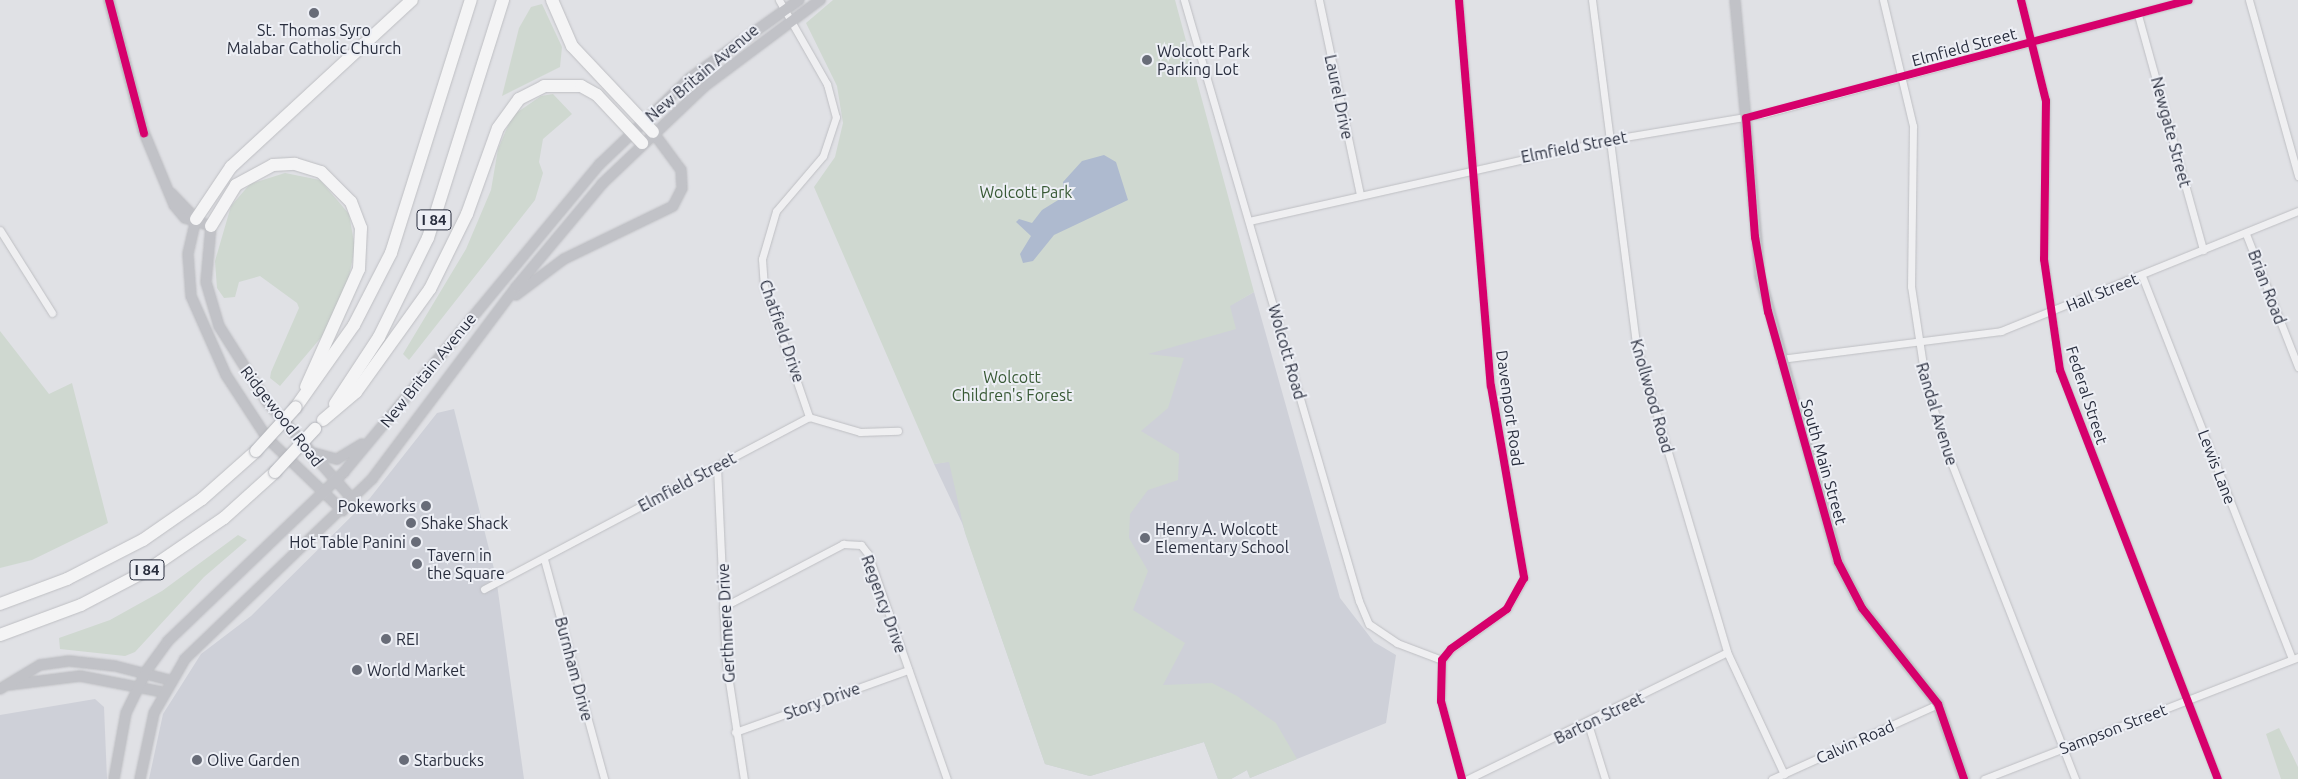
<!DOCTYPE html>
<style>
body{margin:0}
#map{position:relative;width:2298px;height:779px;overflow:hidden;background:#e0e1e5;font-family:Ubuntu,sans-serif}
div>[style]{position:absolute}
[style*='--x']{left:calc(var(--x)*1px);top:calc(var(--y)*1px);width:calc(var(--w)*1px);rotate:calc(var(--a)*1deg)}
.built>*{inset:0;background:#ced0d8}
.green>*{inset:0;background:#cfd8d0}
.water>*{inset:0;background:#aebacf}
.roads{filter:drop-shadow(0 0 1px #bebfc3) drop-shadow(0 0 1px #bebfc3)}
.street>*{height:7px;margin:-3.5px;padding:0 3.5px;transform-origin:3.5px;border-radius:3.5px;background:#efeff1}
.secondary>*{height:10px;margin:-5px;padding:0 5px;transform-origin:5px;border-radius:5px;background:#c1c2c7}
.highway>*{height:12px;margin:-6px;padding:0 6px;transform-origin:6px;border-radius:6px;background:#f4f4f5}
.bridges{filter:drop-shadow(0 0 1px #b2b4ba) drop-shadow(0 0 1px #b2b4ba)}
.highway-bridge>*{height:12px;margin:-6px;padding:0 6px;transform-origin:6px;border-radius:6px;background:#f4f4f5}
.cycleway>*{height:8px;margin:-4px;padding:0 4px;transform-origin:4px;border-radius:4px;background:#d6006c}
.dots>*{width:14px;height:14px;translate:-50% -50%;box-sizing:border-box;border:2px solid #edeff5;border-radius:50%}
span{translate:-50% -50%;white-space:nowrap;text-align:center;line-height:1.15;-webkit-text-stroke:4px #edeff5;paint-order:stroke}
.shield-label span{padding:1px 4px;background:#edeff5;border:1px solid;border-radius:4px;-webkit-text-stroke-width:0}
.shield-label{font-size:15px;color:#282d3d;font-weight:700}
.poi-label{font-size:16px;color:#282d3d}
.left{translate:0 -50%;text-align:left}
.right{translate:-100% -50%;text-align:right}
.street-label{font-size:16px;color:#282d3d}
.park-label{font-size:16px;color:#385935}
</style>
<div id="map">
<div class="built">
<div style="clip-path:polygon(1254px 292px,1340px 598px,1374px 642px,1396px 655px,1386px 723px,1250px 778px,1247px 770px,1231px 779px,1218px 779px,1204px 742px,1090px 776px,1045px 764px,962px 523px,934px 464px,1033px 447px,1116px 369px)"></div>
<div style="clip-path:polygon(454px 409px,496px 577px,524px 779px,149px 779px,163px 714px,201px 654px,251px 616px,370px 498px,437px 413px)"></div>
<div style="clip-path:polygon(95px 699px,104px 707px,107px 779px,0 779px,0 715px)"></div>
</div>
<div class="green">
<div style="clip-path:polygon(833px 0,1175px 0,1254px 292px,1230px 306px,1236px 329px,1148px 354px,1184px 358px,1168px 408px,1141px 431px,1179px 454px,1178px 480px,1148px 490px,1130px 514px,1129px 538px,1148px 571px,1133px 610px,1185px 643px,1163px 685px,1212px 683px,1237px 696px,1276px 723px,1297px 759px,1250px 778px,1247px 770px,1231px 779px,1218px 779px,1204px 742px,1090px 776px,1045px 764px,965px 533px,949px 462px,934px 464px,814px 187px,835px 157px,843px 123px,837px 86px,806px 23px)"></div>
<div style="clip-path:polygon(542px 4px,562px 47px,560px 67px,502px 96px,519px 28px,531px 7px)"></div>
<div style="clip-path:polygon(553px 94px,572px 114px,543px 139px,539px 162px,543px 173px,535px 200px,409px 360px,403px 354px,466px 249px,491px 190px,498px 149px,512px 116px,541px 96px)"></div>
<div style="clip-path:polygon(285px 173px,320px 180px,349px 214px,355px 248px,348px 281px,324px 334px,280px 386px,270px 378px,271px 372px,299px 308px,297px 303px,260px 276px,239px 282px,235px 297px,224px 298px,217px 288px,215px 261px,231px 206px,250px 184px)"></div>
<div style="clip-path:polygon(0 331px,49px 394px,72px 383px,108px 523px,32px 560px,0 568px)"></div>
<div style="clip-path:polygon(238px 535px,247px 540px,204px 577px,135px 652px,125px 656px,60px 649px,59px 638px,110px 620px,162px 591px)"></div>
<div style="clip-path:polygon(2279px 728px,2298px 767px,2298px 779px,2281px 779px,2266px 734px)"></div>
</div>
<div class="water">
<div style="clip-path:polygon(1104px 155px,1116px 162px,1128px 200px,1054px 235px,1033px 261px,1023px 263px,1020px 254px,1031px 236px,1016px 222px,1019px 219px,1032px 223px,1042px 210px,1063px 197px,1063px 182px,1082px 161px)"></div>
</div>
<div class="roads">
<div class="street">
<div style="--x:779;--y:0;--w:97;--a:60.3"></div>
<div style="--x:827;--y:84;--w:34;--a:75"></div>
<div style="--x:836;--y:117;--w:41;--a:108.4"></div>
<div style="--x:823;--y:156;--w:72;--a:130.5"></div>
<div style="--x:776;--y:211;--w:50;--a:106.3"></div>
<div style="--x:762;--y:259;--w:27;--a:86"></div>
<div style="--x:764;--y:286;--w:139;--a:71"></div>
<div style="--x:1184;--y:0;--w:626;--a:73.77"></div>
<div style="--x:1359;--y:601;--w:25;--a:67"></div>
<div style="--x:1369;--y:624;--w:34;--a:34"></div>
<div style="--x:1397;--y:643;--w:48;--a:20.7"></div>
<div style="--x:1319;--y:0;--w:199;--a:78.1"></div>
<div style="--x:1459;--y:0;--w:387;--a:85.3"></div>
<div style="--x:1491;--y:386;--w:195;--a:80.2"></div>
<div style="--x:1524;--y:578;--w:35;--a:119"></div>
<div style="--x:1507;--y:609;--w:69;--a:144.5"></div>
<div style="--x:1451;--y:649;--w:14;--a:129"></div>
<div style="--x:1442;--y:660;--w:41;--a:91.4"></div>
<div style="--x:1441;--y:701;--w:81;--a:74.9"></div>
<div style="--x:1592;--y:0;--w:347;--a:82.7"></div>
<div style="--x:1636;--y:344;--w:321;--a:73.5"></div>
<div style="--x:1727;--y:652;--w:135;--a:65"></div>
<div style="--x:1883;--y:0;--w:130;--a:76.6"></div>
<div style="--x:1913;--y:126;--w:160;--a:90.7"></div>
<div style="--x:1911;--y:286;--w:100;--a:81.4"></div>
<div style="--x:1926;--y:385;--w:76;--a:72.3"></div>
<div style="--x:1949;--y:457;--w:346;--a:68.6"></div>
<div style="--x:2021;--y:0;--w:104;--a:76.1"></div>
<div style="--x:2046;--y:101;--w:158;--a:90.7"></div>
<div style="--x:2044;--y:259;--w:112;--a:81.8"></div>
<div style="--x:2060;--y:370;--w:438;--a:68.9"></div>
<div style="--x:2249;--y:0;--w:183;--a:74.4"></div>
<div style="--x:2138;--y:15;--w:244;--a:74.5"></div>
<div style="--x:1249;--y:221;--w:367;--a:-12.7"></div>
<div style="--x:1607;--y:140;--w:158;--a:-9.5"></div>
<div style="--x:1763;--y:114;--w:441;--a:-15"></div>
<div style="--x:0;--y:230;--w:98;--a:57.9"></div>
<div style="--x:2246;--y:234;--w:143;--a:68.6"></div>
<div style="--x:2142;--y:276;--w:411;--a:68.6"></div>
<div style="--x:1780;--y:359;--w:223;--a:-7.2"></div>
<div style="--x:2001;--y:331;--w:320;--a:-22"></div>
<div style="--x:717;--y:466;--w:196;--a:87.4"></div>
<div style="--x:726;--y:662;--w:118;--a:81.3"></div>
<div style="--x:544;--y:559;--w:228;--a:74.7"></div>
<div style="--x:484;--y:589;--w:368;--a:-27.9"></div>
<div style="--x:809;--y:417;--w:53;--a:16.4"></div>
<div style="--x:860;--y:432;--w:38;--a:-2"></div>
<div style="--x:723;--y:607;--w:136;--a:-27.7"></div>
<div style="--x:843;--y:544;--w:18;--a:3"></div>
<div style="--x:861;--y:545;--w:11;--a:52"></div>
<div style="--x:868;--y:554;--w:238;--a:70.7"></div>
<div style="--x:1588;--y:724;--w:58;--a:72.8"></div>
<div style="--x:735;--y:732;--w:184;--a:-19.7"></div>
<div style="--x:1468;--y:779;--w:288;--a:-26.1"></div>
<div style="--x:1772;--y:779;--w:182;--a:-24.3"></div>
<div style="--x:1984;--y:779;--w:337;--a:-21.2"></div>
</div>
<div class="secondary">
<div style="--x:109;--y:0;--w:134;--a:75.3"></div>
<div style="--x:143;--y:130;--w:81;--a:67.5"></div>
<div style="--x:174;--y:205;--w:17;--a:50"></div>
<div style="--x:185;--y:218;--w:27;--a:17"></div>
<div style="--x:211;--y:226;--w:56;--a:95.1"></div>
<div style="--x:206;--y:282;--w:46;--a:73.5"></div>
<div style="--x:219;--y:326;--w:90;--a:57.7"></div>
<div style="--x:267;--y:402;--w:130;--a:48.7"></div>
<div style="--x:1735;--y:0;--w:277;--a:84.8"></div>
<div style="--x:1760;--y:276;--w:296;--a:74.7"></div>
<div style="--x:1838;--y:562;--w:52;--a:62.4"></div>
<div style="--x:1862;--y:608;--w:122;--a:51.6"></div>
<div style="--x:1938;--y:704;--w:79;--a:70.9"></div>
<div style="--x:171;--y:193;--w:36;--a:46"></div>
<div style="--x:196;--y:219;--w:36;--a:103"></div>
<div style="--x:188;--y:254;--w:42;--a:85.9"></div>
<div style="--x:191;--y:296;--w:86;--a:66.1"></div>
<div style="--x:226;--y:375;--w:75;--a:56.9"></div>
<div style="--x:267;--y:438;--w:105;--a:43.8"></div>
<div style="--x:516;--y:295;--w:60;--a:-36.9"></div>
<div style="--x:564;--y:259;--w:121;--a:-25.9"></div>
<div style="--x:673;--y:206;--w:20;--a:-63"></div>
<div style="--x:682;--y:188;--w:18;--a:-93"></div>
<div style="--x:681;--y:170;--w:47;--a:-126.4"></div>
<div style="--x:310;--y:452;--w:28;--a:15"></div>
<div style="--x:337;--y:459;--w:29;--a:-31"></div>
<div style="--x:8;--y:685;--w:73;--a:-7.1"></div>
<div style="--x:80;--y:676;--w:85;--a:10.9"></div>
<div style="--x:0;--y:689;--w:47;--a:-31"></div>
<div style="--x:40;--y:665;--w:29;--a:-8"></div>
<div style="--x:69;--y:661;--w:46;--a:6.2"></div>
<div style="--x:115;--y:666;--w:56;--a:14.5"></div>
<div style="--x:114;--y:779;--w:67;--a:-79.7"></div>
<div style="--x:126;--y:713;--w:48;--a:-64"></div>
<div style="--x:147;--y:670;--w:36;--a:-54"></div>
<div style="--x:168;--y:641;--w:244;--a:-43.8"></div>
<div style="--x:344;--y:472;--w:400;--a:-50.3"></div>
<div style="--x:600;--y:164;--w:124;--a:-43.7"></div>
<div style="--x:690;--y:78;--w:134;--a:-35.6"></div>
<div style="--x:140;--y:779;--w:67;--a:-78"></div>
<div style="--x:154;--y:713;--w:62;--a:-60.1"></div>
<div style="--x:185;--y:659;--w:260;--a:-43.9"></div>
<div style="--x:372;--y:479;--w:240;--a:-53.1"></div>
<div style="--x:516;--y:287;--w:134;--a:-50.1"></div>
<div style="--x:602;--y:184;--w:142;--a:-43.6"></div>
<div style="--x:705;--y:86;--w:144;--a:-36.8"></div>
</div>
<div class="highway">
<div style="--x:552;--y:0;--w:50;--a:66.5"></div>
<div style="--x:572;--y:46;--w:118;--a:46.7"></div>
<div style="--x:196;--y:219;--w:63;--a:-56.1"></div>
<div style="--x:231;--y:167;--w:246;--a:-42.7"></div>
<div style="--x:211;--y:226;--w:48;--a:-58.6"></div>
<div style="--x:236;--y:185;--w:42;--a:-28.4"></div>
<div style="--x:273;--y:165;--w:22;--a:-3"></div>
<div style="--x:295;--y:164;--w:27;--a:17"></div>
<div style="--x:321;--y:172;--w:42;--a:45"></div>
<div style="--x:351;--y:202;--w:28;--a:69"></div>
<div style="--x:361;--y:228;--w:41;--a:92.8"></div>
<div style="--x:359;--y:269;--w:129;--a:114.2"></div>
<div style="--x:335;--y:404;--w:80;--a:-56.7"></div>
<div style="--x:379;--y:337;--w:110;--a:-63.7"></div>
<div style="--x:428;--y:238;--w:250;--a:-72.5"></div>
<div style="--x:296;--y:407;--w:100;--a:-54.7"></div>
<div style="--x:354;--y:325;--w:81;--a:-62.8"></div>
<div style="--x:391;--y:253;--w:265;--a:-72.5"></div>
<div style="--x:323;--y:420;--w:43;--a:-40.3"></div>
<div style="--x:356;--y:392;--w:127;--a:-54.3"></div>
<div style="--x:430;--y:289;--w:84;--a:-63.7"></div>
<div style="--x:467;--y:214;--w:91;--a:-70.2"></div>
<div style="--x:498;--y:128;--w:36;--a:-54"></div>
<div style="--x:519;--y:99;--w:28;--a:-27"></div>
<div style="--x:544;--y:86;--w:37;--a:0"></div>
<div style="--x:581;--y:86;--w:18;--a:29"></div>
<div style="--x:597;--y:95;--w:66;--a:46.8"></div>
<div style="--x:0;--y:604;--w:72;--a:-20.5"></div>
<div style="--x:67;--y:579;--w:85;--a:-27.2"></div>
<div style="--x:143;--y:540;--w:72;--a:-34.8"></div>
<div style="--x:202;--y:499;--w:72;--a:-41.6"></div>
<div style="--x:0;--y:635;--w:86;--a:-20.3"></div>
<div style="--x:81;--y:605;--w:76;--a:-27.6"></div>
<div style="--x:148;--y:570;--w:92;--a:-34.4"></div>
<div style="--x:224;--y:518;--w:69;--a:-42"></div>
</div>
</div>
<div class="bridges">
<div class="highway-bridge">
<div style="--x:256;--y:451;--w:59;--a:-47.7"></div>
<div style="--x:275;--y:472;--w:59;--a:-47.1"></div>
</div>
</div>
<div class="cycleway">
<div style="--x:109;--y:0;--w:138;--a:75.3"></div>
<div style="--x:1459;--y:0;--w:387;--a:85.3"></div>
<div style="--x:1491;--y:386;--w:195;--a:80.2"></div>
<div style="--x:1524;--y:578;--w:35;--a:119"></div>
<div style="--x:1507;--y:609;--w:69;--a:144.5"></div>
<div style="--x:1451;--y:649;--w:14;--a:129"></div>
<div style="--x:1442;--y:660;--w:41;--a:91.4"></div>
<div style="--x:1441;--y:701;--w:81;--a:74.9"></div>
<div style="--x:2021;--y:0;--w:104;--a:76.1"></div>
<div style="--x:2046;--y:101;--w:158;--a:90.7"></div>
<div style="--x:2044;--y:259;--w:112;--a:81.8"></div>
<div style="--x:2060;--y:370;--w:438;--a:68.9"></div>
<div style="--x:1964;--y:779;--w:79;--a:-109.1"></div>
<div style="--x:1938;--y:704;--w:122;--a:-128.4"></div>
<div style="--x:1862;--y:608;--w:52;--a:-117.6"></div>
<div style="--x:1838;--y:562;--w:260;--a:-105.6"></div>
<div style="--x:1768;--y:312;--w:76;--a:-99.8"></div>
<div style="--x:1755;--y:237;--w:119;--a:-94.3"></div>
<div style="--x:1746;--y:118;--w:458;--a:-14.9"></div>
</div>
<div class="dots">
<div style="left:314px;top:13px;background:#686c78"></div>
<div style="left:1147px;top:60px;background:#686c78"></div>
<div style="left:426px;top:506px;background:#686c78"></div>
<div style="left:411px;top:523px;background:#686c78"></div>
<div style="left:1145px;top:538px;background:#686c78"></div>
<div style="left:416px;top:542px;background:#686c78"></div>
<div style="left:417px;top:564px;background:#686c78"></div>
<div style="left:386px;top:639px;background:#686c78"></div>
<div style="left:357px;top:670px;background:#686c78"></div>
<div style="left:197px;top:760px;background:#686c78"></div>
<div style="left:404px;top:760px;background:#686c78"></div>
</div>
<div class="shield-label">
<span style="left:434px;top:220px">I 84</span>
<span style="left:147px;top:570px">I 84</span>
</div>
<div class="poi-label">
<span style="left:314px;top:39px">St. Thomas Syro<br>Malabar Catholic Church</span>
<span class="left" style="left:1157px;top:60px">Wolcott Park<br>Parking Lot</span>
<span class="right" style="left:416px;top:506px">Pokeworks</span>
<span class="left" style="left:421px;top:523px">Shake Shack</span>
<span class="left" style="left:1155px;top:538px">Henry A. Wolcott<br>Elementary School</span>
<span class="right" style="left:406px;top:542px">Hot Table Panini</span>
<span class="left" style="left:427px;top:564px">Tavern in<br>the Square</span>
<span class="left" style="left:396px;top:639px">REI</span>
<span class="left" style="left:367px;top:670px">World Market</span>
<span class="left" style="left:207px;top:760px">Olive Garden</span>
<span class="left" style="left:414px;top:760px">Starbucks</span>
</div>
<div class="street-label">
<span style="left:1964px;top:47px;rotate:-15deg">Elmfield Street</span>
<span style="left:702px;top:73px;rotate:-40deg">New Britain Avenue</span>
<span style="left:1339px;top:97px;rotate:78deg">Laurel Drive</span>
<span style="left:2171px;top:132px;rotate:75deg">Newgate Street</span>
<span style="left:1574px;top:147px;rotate:-11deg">Elmfield Street</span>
<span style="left:2267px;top:287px;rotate:69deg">Brian Road</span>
<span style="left:2102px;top:292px;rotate:-22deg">Hall Street</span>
<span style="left:782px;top:331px;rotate:71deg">Chatfield Drive</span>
<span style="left:1287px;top:352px;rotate:74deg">Wolcott Road</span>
<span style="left:428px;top:370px;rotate:-51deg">New Britain Avenue</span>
<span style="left:2087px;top:395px;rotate:72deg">Federal Street</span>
<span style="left:1652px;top:396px;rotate:74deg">Knollwood Road</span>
<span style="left:1510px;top:408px;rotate:82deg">Davenport Road</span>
<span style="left:1937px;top:414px;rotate:73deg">Randal Avenue</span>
<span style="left:282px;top:416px;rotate:52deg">Ridgewood Road</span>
<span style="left:1824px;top:462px;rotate:74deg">South Main Street</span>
<span style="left:2217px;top:467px;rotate:69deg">Lewis Lane</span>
<span style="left:687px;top:482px;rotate:-28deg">Elmfield Street</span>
<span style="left:884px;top:604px;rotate:70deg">Regency Drive</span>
<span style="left:726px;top:623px;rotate:-93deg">Gerthmere Drive</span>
<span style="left:574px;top:669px;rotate:75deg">Burnham Drive</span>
<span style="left:822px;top:701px;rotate:-20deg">Story Drive</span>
<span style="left:1599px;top:718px;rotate:-26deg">Barton Street</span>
<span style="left:2113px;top:729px;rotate:-21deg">Sampson Street</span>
<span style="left:1855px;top:742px;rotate:-24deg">Calvin Road</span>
</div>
<div class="park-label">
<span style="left:1026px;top:192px">Wolcott Park</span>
<span style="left:1012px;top:386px">Wolcott<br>Children's Forest</span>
</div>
</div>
